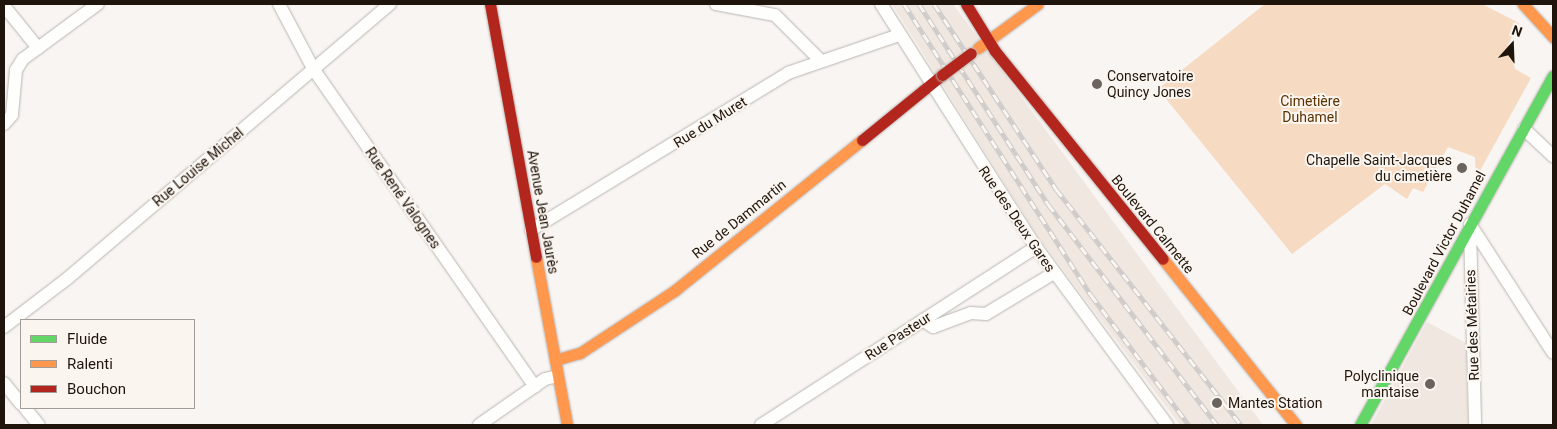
<!DOCTYPE html>
<meta charset="utf-8">
<style>
body{margin:0}
#map{position:relative;width:1557px;height:429px;overflow:hidden;background:#f8f5f3;font-family:Roboto,sans-serif}
div>[style]{position:absolute}
[style*='--x']{left:calc(var(--x)*1px);top:calc(var(--y)*1px);width:calc(var(--w)*1px);rotate:calc(var(--a)*1deg)}
.built>*{inset:0;background:#f0e7e0}
.green>*{inset:0;background:#f6dac1}
.roads{filter:drop-shadow(0 0 1px #bbb5af) drop-shadow(0 0 1px #bbb5af)}
.street>*{height:12px;margin:-6px;padding:0 6px;transform-origin:6px;border-radius:6px;background:#fefefd}
.fast>*{height:11px;margin:-5.5px;padding:0 5.5px;transform-origin:5.5px;border-radius:5.5px;background:#63d668}
.slow>*{height:11px;margin:-5.5px;padding:0 5.5px;transform-origin:5.5px;border-radius:5.5px;background:#ff974d}
.jam>*{height:11px;margin:-5.5px;padding:0 5.5px;transform-origin:5.5px;border-radius:5.5px;background:#b3261e}
.rail>*{height:5px;margin-top:-2.5px;transform-origin:0;background:repeating-linear-gradient(90deg,#fbf5f0 0 9px,#cecbca 0 18px);box-sizing:border-box;border-block:1px solid #cecbca}
.bridges{filter:drop-shadow(0 0 1px #bbb5af) drop-shadow(0 0 1px #bbb5af)}
.jam-bridge>*{height:11px;margin:-5.5px;padding:0 5.5px;transform-origin:5.5px;border-radius:5.5px;background:#b3261e}
.dots>*{width:14px;height:14px;translate:-50% -50%;box-sizing:border-box;border:2px solid #fbf5f0;border-radius:50%}
span{translate:-50% -50%;white-space:nowrap;text-align:center;line-height:1.15;-webkit-text-stroke:4px #fbf5f0;paint-order:stroke}
.poi-label{font-size:14px;color:#1f150c}
.left{translate:0 -50%;text-align:left}
.right{translate:-100% -50%;text-align:right}
.park-label{font-size:14px;color:#5c3200}
.street-label{font-size:14px;color:#1f150c}
.frame{position:absolute;inset:0;border:5px solid #1f150c;pointer-events:none}
.legend{position:absolute;left:20px;top:319px;width:175px;height:90px;box-sizing:border-box;background:#fbf5f0;border:1px solid #a39b95;margin:0;padding:6px 9px;list-style:none;font-size:15px;color:#1f150c}
.legend li{display:flex;align-items:center;gap:10px;height:25px}
.legend b{width:25px;border:1px solid #a39b95}
.north{position:absolute;left:1487px;top:20px;width:50px;height:50px;-webkit-text-stroke:4px #fbf5f0;paint-order:stroke;rotate:20deg;font-size:14px;font-weight:700;line-height:20px;text-align:center;color:#1f150c}
.north::after{content:'';display:block;margin:auto;width:18px;height:22px;background:#1f150c;clip-path:polygon(50% 0,100% 100%,50% 72%,0 100%)}
</style>
<div id="map">
<div class="built">
<div style="clip-path:polygon(892px 4px,953px 4px,1263px 425px,1180px 425px,1037px 235px)"></div>
<div style="clip-path:polygon(1427px 322px,1466px 343px,1468px 425px,1371px 425px)"></div>
</div>
<div class="green">
<div style="clip-path:polygon(1265px 4px,1482px 4px,1519px 23px,1508px 45px,1515px 69px,1531px 78px,1476px 178px,1475px 157px,1448px 147px,1423px 192px,1413px 188px,1407px 199px,1385px 184px,1292px 254px,1158px 89px)"></div>
</div>
<div class="roads">
<div class="street">
<div style="--x:279;--y:4;--w:75;--a:62.1"></div>
<div style="--x:314;--y:70;--w:386;--a:55.1"></div>
<div style="--x:716;--y:4;--w:60;--a:10.6"></div>
<div style="--x:775;--y:15;--w:64;--a:45"></div>
<div style="--x:881;--y:4;--w:288;--a:57.5"></div>
<div style="--x:1036;--y:247;--w:221;--a:53.6"></div>
<div style="--x:4;--y:6;--w:54;--a:51"></div>
<div style="--x:4;--y:124;--w:12;--a:-48"></div>
<div style="--x:12;--y:115;--w:45;--a:-84.9"></div>
<div style="--x:16;--y:70;--w:13;--a:-58"></div>
<div style="--x:23;--y:59;--w:93;--a:-36.3"></div>
<div style="--x:1524;--y:129;--w:40;--a:43"></div>
<div style="--x:1470;--y:224;--w:153;--a:57.2"></div>
<div style="--x:1470;--y:229;--w:196;--a:88.5"></div>
<div style="--x:531;--y:230;--w:301;--a:-31.4"></div>
<div style="--x:788;--y:73;--w:117;--a:-18.9"></div>
<div style="--x:923;--y:320;--w:12;--a:35"></div>
<div style="--x:933;--y:327;--w:40;--a:-20.2"></div>
<div style="--x:971;--y:313;--w:15;--a:4"></div>
<div style="--x:986;--y:314;--w:79;--a:-31.1"></div>
<div style="--x:4;--y:327;--w:81;--a:-37.4"></div>
<div style="--x:68;--y:278;--w:423;--a:-40.4"></div>
<div style="--x:4;--y:383;--w:27;--a:51"></div>
<div style="--x:25;--y:408;--w:22;--a:51"></div>
<div style="--x:479;--y:425;--w:80;--a:-34.9"></div>
<div style="--x:545;--y:379;--w:13;--a:-13"></div>
<div style="--x:761;--y:425;--w:328;--a:-32.9"></div>
</div>
<div class="fast">
<div style="--x:1360;--y:425;--w:399;--a:-61.1"></div>
</div>
<div class="slow">
<div style="--x:1523;--y:4;--w:45;--a:47.7"></div>
<div style="--x:978;--y:48;--w:74;--a:-36.3"></div>
<div style="--x:536;--y:257;--w:171;--a:79.5"></div>
<div style="--x:1163;--y:259;--w:213;--a:51.3"></div>
<div style="--x:555;--y:360;--w:26;--a:-16"></div>
<div style="--x:580;--y:353;--w:113;--a:-33.4"></div>
<div style="--x:674;--y:291;--w:241;--a:-38.8"></div>
</div>
<div class="jam">
<div style="--x:490;--y:4;--w:257;--a:79.7"></div>
<div style="--x:966;--y:4;--w:55;--a:58.3"></div>
<div style="--x:995;--y:51;--w:267;--a:51.1"></div>
<div style="--x:862;--y:140;--w:103;--a:-39.1"></div>
</div>
</div>
<div class="rail">
<div style="--x:904;--y:4;--w:346;--a:57.3"></div>
<div style="--x:1091;--y:295;--w:163;--a:53"></div>
<div style="--x:919;--y:4;--w:238;--a:57.2"></div>
<div style="--x:1048;--y:204;--w:278;--a:52.6"></div>
<div style="--x:934;--y:4;--w:222;--a:56.6"></div>
<div style="--x:1056;--y:189;--w:300;--a:51.9"></div>
</div>
<div class="bridges">
<div class="jam-bridge">
<div style="--x:942;--y:75;--w:36;--a:-37"></div>
</div>
</div>
<div class="dots">
<div style="left:1097px;top:84px;background:#6b635d"></div>
<div style="left:1462px;top:168px;background:#6b635d"></div>
<div style="left:1430px;top:384px;background:#6b635d"></div>
<div style="left:1217px;top:403px;background:#6b635d"></div>
</div>
<div class="poi-label">
<span class="left" style="left:1107px;top:84px">Conservatoire<br>Quincy Jones</span>
<span class="right" style="left:1452px;top:168px">Chapelle Saint-Jacques<br>du cimetière</span>
<span class="right" style="left:1419px;top:384px">Polyclinique<br>mantaise</span>
<span class="left" style="left:1228px;top:403px">Mantes Station</span>
</div>
<div class="park-label">
<span style="left:1310px;top:109px">Cimetière<br>Duhamel</span>
</div>
<div class="street-label">
<span style="left:710px;top:122px;rotate:-32deg">Rue du Muret</span>
<span style="left:198px;top:167px;rotate:-40deg">Rue Louise Michel</span>
<span style="left:403px;top:198px;rotate:55deg">Rue René Valognes</span>
<span style="left:543px;top:212px;rotate:80deg">Avenue Jean Jaurès</span>
<span style="left:739px;top:219px;rotate:-39deg">Rue de Dammartin</span>
<span style="left:1017px;top:219px;rotate:56deg">Rue des Deux Gares</span>
<span style="left:1153px;top:224px;rotate:51deg">Boulevard Calmette</span>
<span style="left:1444px;top:243px;rotate:-62deg">Boulevard Victor Duhamel</span>
<span style="left:1472px;top:325px;rotate:-92deg">Rue des Métairies</span>
<span style="left:898px;top:336px;rotate:-33deg">Rue Pasteur</span>
</div>
<div class="frame"></div>
<ul class="legend">
<li><b style="height:6px;background:#63d668"></b>Fluide</li>
<li><b style="height:6px;background:#ff974d"></b>Ralenti</li>
<li><b style="height:6px;background:#b3261e"></b>Bouchon</li>
</ul>
<div class="north">N</div>
</div>
